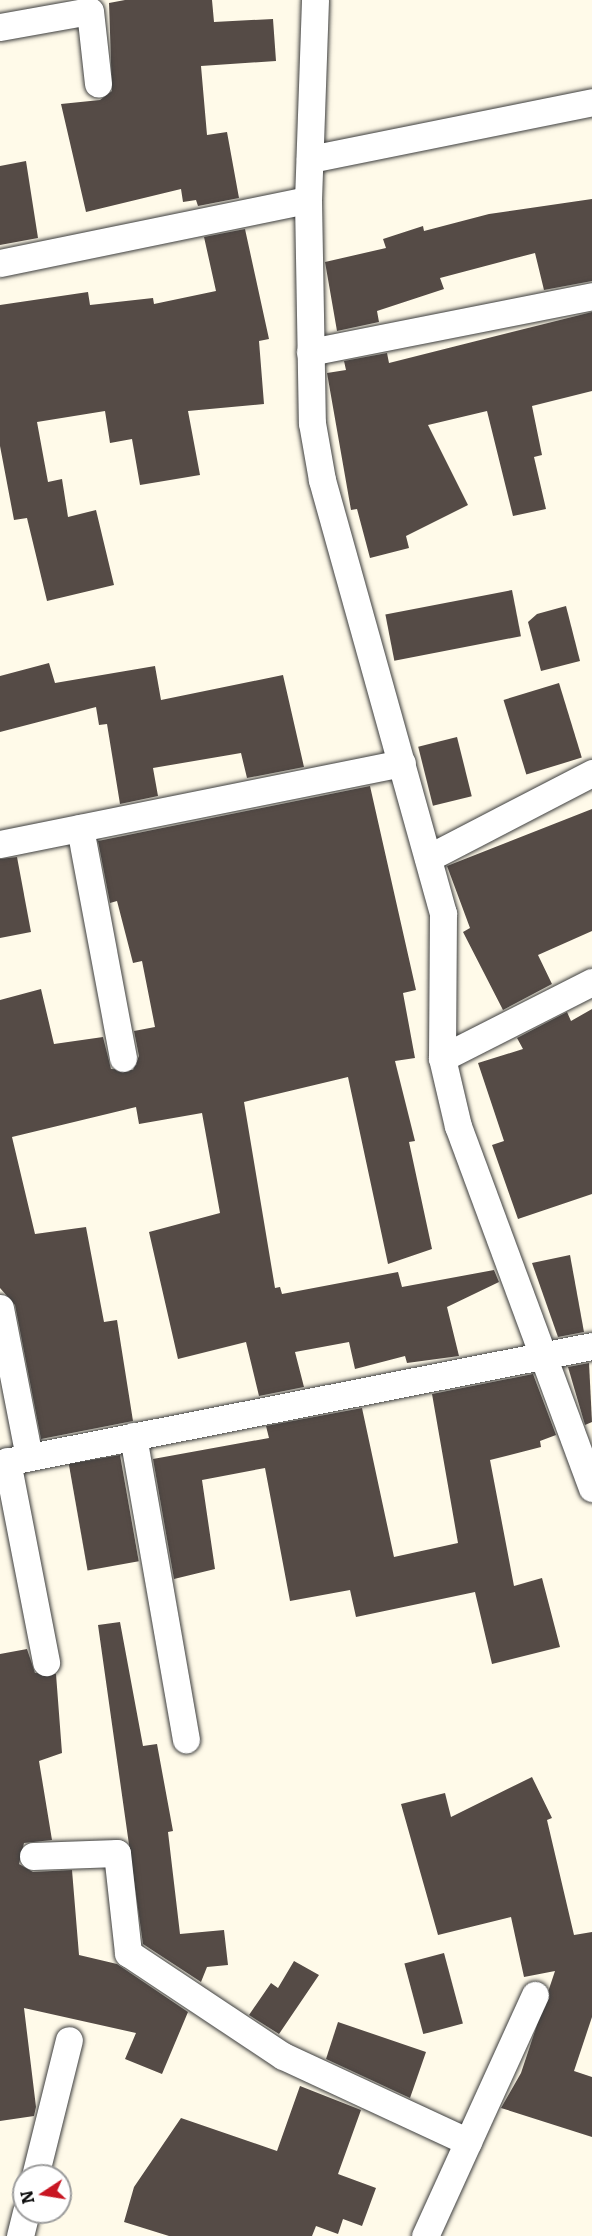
<!DOCTYPE html>
<style>
body{margin:0}
#map{position:relative;width:592px;height:2236px;overflow:hidden;background:#fffae9;font-family:Literata,serif}
div>[style]{position:absolute}
[style*='--x']{left:calc(var(--x)*1px);top:calc(var(--y)*1px);width:calc(var(--w)*1px);rotate:calc(var(--a)*1deg)}
.building>*{inset:0;background:#554b46;transform-origin:0 0}
.roads{filter:drop-shadow(0 0 2px #3e3e3e) drop-shadow(0 0 2px #3e3e3e)}
.street>*{height:27px;margin:-13.5px;padding:0 13.5px;transform-origin:13.5px;border-radius:13.5px;background:#fff}
span{translate:-50% -50%;white-space:nowrap;text-align:center;line-height:1.15;-webkit-text-stroke:6px #fff;paint-order:stroke}
.north{position:absolute;left:12px;top:2164px;width:60px;height:60px;box-sizing:border-box;background:#fff;border:2px solid #9d9d9d;border-radius:50%;rotate:258deg;font-size:16px;font-weight:700;line-height:24px;text-align:center;color:#0b0b0b}
.north::after{content:'';display:block;margin:auto;width:21px;height:27px;background:#c81622;clip-path:polygon(50% 0,100% 100%,50% 72%,0 100%)}
</style>
<div id="map">
<div class="building">
<div style="clip-path:polygon(125px 0,212px 0,214px 22px,273px 19px,276px 61px,201px 66px,207px 135px,227px 132px,239px 198px,198px 206px,196px 200px,183px 202px,181px 189px,86px 212px,61px 104px,100px 100px,112px 91px,109px 3px)"></div>
<div style="clip-path:polygon(26px 161px,38px 238px,0 245px,0 166px)"></div>
<div style="clip-path:polygon(592px 199px,592px 281px,544px 290px,535px 253px,440px 278px,444px 289px,377px 311px,379px 322px,337px 331px,325px 262px,386px 248px,383px 239px,423px 226px,424px 231px,489px 214px)"></div>
<div style="clip-path:polygon(245px 229px,269px 339px,259px 341px,264px 404px,188px 411px,200px 475px,140px 485px,132px 439px,110px 443px,105px 411px,37px 422px,48px 482px,62px 479px,68px 517px,96px 510px,114px 585px,47px 601px,27px 518px,14px 520px,0 446px,0 305px,88px 292px,90px 305px,153px 298px,154px 304px,216px 291px,204px 237px)"></div>
<div style="clip-path:polygon(592px 312px,592px 391px,532px 406px,542px 455px,534px 457px,546px 509px,513px 516px,487px 411px,428px 425px,468px 505px,406px 536px,409px 548px,370px 558px,357px 509px,351px 510px,327px 373px,346px 370px,344px 361px,387px 353px,389px 363px)"></div>
<div style="left:512px;top:590px;width:47px;height:129px;rotate:79deg"></div>
<div style="clip-path:polygon(566px 606px,580px 661px,541px 671px,528px 622px,537px 614px)"></div>
<div style="clip-path:polygon(49px 663px,55px 683px,155px 666px,161px 700px,283px 675px,304px 767px,247px 778px,241px 753px,153px 768px,158px 796px,120px 804px,107px 724px,99px 725px,96px 707px,0 732px,0 676px)"></div>
<div style="left:559px;top:683px;width:78px;height:58px;rotate:73deg"></div>
<div style="left:457px;top:737px;width:61px;height:40px;rotate:76deg"></div>
<div style="clip-path:polygon(370px 786px,416px 990px,403px 993px,415px 1058px,395px 1061px,415px 1141px,409px 1142px,432px 1249px,388px 1264px,348px 1077px,244px 1102px,275px 1288px,280px 1287px,282px 1294px,398px 1272px,402px 1287px,494px 1270px,499px 1282px,447px 1307px,459px 1356px,407px 1363px,405px 1356px,355px 1369px,349px 1342px,295px 1352px,304px 1387px,259px 1396px,246px 1342px,178px 1359px,149px 1232px,220px 1213px,202px 1113px,139px 1124px,136px 1107px,12px 1137px,35px 1234px,86px 1227px,104px 1322px,117px 1320px,133px 1421px,41px 1439px,15px 1305px,0 1288px,0 1000px,41px 989px,54px 1044px,103px 1037px,111px 1069px,133px 1070px,139px 1056px,134px 1031px,155px 1027px,142px 961px,133px 963px,117px 901px,110px 903px,98px 841px)"></div>
<div style="clip-path:polygon(592px 809px,592px 931px,538px 955px,552px 984px,503px 1010px,463px 932px,470px 928px,447px 866px)"></div>
<div style="clip-path:polygon(17px 857px,31px 932px,0 938px,0 859px)"></div>
<div style="clip-path:polygon(592px 1009px,592px 1194px,518px 1219px,492px 1145px,504px 1141px,478px 1063px,523px 1049px,517px 1038px,567px 1012px,571px 1021px)"></div>
<div style="clip-path:polygon(570px 1255px,584px 1332px,558px 1337px,532px 1263px)"></div>
<div style="clip-path:polygon(589px 1363px,592px 1422px,585px 1425px,568px 1367px)"></div>
<div style="clip-path:polygon(533px 1374px,556px 1435px,540px 1441px,541px 1447px,490px 1460px,514px 1586px,542px 1578px,560px 1647px,492px 1664px,475px 1592px,356px 1617px,350px 1590px,290px 1601px,265px 1468px,202px 1480px,215px 1569px,174px 1579px,153px 1459px,269px 1438px,266px 1426px,362px 1408px,394px 1557px,458px 1543px,432px 1394px)"></div>
<div style="left:120px;top:1455px;width:108px;height:52px;rotate:80deg"></div>
<div style="clip-path:polygon(120px 1622px,143px 1746px,157px 1744px,173px 1831px,168px 1832px,180px 1934px,224px 1930px,228px 1965px,207px 1967px,201px 1982px,143px 1944px,98px 1625px)"></div>
<div style="clip-path:polygon(27px 1649px,35px 1673px,56px 1674px,62px 1753px,39px 1761px,52px 1840px,24px 1843px,19px 1864px,33px 1872px,72px 1870px,79px 1955px,117px 1964px,188px 2012px,162px 2074px,125px 2059px,136px 2033px,24px 2008px,36px 2107px,34px 2116px,0 2121px,0 1654px)"></div>
<div style="clip-path:polygon(532px 1777px,552px 1818px,547px 1820px,574px 1935px,592px 1932px,592px 2017px,574px 2071px,592px 2077px,592px 2137px,501px 2108px,521px 2073px,555px 1971px,524px 1977px,511px 1917px,438px 1935px,401px 1804px,445px 1793px,451px 1817px)"></div>
<div style="left:444px;top:1953px;width:73px;height:41px;rotate:75deg"></div>
<div style="clip-path:polygon(294px 1961px,319px 1975px,279px 2034px,249px 2015px,271px 1983px,278px 1988px)"></div>
<div style="clip-path:polygon(338px 2022px,426px 2052px,410px 2098px,326px 2059px)"></div>
<div style="clip-path:polygon(300px 2086px,361px 2110px,338px 2174px,376px 2188px,362px 2226px,343px 2219px,338px 2234px,316px 2226px,312px 2236px,169px 2236px,124px 2222px,134px 2187px,181px 2118px,277px 2151px)"></div>
</div>
<div class="roads">
<div class="street">
<div style="--x:315;--y:0;--w:200;--a:92"></div>
<div style="--x:308;--y:200;--w:223;--a:89"></div>
<div style="--x:312;--y:423;--w:58;--a:80"></div>
<div style="--x:322;--y:480;--w:450;--a:74.4"></div>
<div style="--x:443;--y:913;--w:145;--a:90.4"></div>
<div style="--x:442;--y:1058;--w:70;--a:76.8"></div>
<div style="--x:458;--y:1126;--w:386;--a:69.7"></div>
<div style="--x:0;--y:27;--w:91;--a:-10.1"></div>
<div style="--x:90;--y:11;--w:73;--a:83.7"></div>
<div style="--x:310;--y:159;--w:288;--a:-11.4"></div>
<div style="--x:0;--y:263;--w:314;--a:-11.6"></div>
<div style="--x:310;--y:352;--w:288;--a:-11.2"></div>
<div style="--x:80;--y:828;--w:234;--a:79.4"></div>
<div style="--x:0;--y:844;--w:410;--a:-11.4"></div>
<div style="--x:428;--y:858;--w:185;--a:-27.4"></div>
<div style="--x:442;--y:1058;--w:168;--a:-26.9"></div>
<div style="--x:0;--y:1308;--w:152;--a:79"></div>
<div style="--x:133;--y:1436;--w:308;--a:80.1"></div>
<div style="--x:7;--y:1461;--w:205;--a:79"></div>
<div style="--x:0;--y:1463;--w:603;--a:-11.18"></div>
<div style="--x:33;--y:1856;--w:84;--a:-2"></div>
<div style="--x:117;--y:1853;--w:101;--a:83.7"></div>
<div style="--x:128;--y:1953;--w:186;--a:33.6"></div>
<div style="--x:283;--y:2056;--w:204;--a:24.9"></div>
<div style="--x:35;--y:2176;--w:140;--a:-76"></div>
<div style="--x:20;--y:2236;--w:25;--a:-76"></div>
<div style="--x:425;--y:2236;--w:265;--a:-65.5"></div>
</div>
</div>
<div class="north">N</div>
</div>
